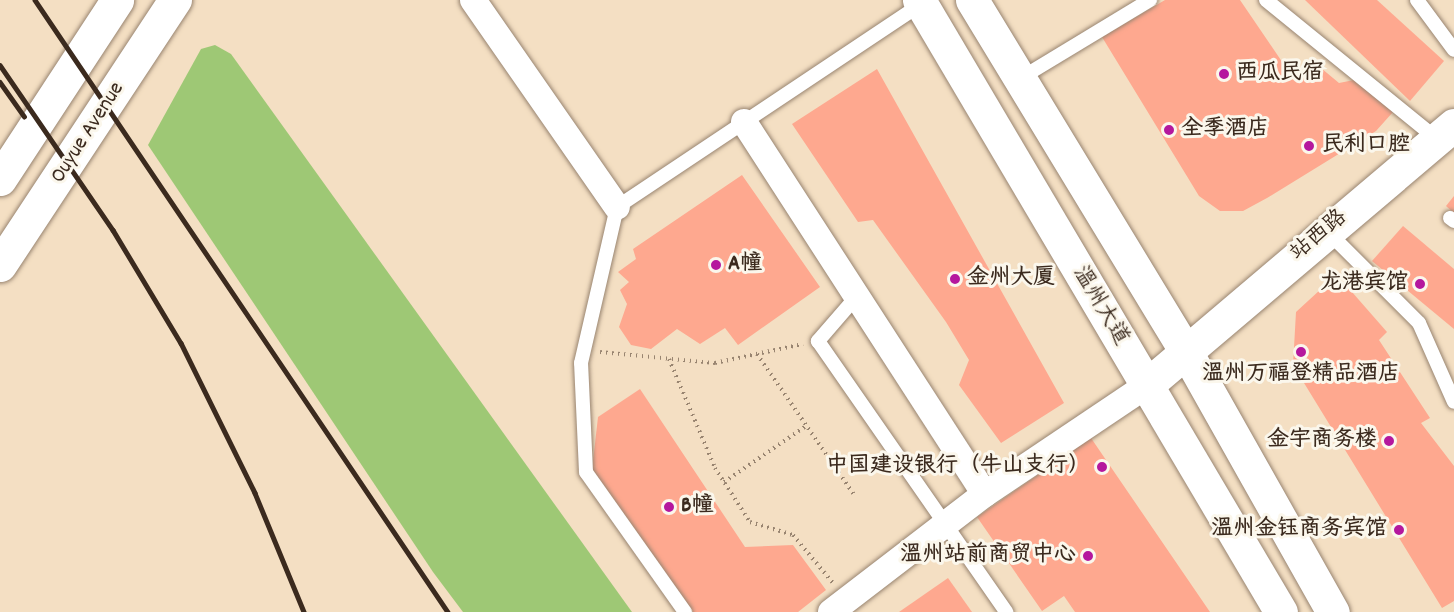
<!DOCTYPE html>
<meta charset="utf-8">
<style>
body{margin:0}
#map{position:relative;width:1454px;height:612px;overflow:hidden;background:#f4dfc3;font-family:Dekko,"LXGW WenKai TC",sans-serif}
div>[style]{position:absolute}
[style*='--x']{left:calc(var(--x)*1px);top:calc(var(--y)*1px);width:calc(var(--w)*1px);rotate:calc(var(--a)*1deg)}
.green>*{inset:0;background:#9ec875}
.building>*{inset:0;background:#fea88f}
.path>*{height:4px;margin-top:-2px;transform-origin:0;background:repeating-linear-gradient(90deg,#988470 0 1.5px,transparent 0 6px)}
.roads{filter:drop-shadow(0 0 2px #988470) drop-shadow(0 0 2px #988470)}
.lane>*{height:14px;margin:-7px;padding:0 7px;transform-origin:7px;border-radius:7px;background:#fff}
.street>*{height:26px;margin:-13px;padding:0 13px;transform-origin:13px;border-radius:13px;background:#fff}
.secondary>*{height:33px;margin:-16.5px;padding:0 16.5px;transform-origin:16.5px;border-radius:16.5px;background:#fff}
.primary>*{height:33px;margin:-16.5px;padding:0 16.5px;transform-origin:16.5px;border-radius:16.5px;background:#fff}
.highway>*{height:33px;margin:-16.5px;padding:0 16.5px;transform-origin:16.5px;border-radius:16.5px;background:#fff}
.rail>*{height:4.5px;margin:-2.25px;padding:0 2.25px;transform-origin:2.25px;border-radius:2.25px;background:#3b2a1e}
.dots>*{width:16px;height:16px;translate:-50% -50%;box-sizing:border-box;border:3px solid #fbf7ec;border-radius:50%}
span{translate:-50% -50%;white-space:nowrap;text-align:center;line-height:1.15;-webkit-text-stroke:6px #fbf7ec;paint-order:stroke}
.poi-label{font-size:22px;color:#3b2a1e;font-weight:700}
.left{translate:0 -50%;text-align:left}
.right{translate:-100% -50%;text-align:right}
.street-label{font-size:22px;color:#3b2a1e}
</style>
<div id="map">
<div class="green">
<div style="clip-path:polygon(215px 45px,231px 54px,632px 612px,463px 612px,433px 572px,148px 145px,201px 49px)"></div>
</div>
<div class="building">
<div style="clip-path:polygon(1165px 0,1240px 0,1291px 75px,1315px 63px,1339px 83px,1354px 80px,1393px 112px,1376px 131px,1267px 198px,1243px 211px,1220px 211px,1199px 196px,1102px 37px)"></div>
<div style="clip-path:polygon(1305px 0,1377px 0,1444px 61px,1410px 101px)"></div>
<div style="clip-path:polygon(877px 69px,1064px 403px,1001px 443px,959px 385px,969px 360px,946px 322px,873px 220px,858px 222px,792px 124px)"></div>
<div style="clip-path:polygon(742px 175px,820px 287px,738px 345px,725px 328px,700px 344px,677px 329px,651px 349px,631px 345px,619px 327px,627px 304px,620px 290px,629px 282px,618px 272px,636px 259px,633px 249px)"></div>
<div style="clip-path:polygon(1454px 196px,1454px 213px,1446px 206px)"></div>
<div style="clip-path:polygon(1403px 226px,1454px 269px,1454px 329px,1372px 261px)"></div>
<div style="clip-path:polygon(1333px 278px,1345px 284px,1387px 332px,1379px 340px,1430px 418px,1421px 423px,1454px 466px,1454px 601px,1442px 608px,1293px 365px,1296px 312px)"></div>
<div style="clip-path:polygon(640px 389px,745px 547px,793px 545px,826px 590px,798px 612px,693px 612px,592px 470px,598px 417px)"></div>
<div style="clip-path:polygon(1091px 438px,1210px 612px,1075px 612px,1064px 596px,1042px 611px,977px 517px)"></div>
<div style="clip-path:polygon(948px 578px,972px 612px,899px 612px)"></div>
</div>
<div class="path">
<div style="--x:600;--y:352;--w:116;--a:5.5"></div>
<div style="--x:715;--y:363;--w:90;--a:-12.2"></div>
<div style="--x:757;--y:354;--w:173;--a:55.4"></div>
<div style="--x:669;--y:359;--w:118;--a:67.1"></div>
<div style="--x:715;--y:468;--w:64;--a:57.1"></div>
<div style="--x:750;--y:522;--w:45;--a:16.8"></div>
<div style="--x:793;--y:535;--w:62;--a:50.2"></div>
<div style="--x:724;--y:482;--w:99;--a:-34.3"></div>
</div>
<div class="roads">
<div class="lane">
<div style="--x:1266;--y:0;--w:220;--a:39.1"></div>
<div style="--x:1417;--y:0;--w:62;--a:53.5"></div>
<div style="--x:1021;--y:78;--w:151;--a:-31.2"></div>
<div style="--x:1450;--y:218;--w:5;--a:37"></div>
<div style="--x:1327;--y:231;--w:130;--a:45"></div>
<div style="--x:1419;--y:323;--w:86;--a:66.1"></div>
<div style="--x:857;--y:296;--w:60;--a:130.9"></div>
<div style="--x:818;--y:341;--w:330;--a:55.2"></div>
<div style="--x:685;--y:612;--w:171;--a:-125.3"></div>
<div style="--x:586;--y:472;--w:109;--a:-92.6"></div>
<div style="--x:581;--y:363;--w:160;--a:-77"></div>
<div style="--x:617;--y:207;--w:366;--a:-33.7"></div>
</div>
<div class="street">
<div style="--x:473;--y:0;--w:252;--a:55.2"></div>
<div style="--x:744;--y:122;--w:443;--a:57.1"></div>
<div style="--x:831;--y:612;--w:194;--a:-37.5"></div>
<div style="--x:985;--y:494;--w:195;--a:-33.9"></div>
</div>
<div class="secondary">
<div style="--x:1147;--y:385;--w:402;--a:-40.3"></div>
</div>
<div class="primary">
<div style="--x:919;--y:0;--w:711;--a:59.4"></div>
<div style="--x:972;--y:0;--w:407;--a:58.7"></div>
<div style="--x:1184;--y:348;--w:303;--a:60.6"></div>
</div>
<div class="highway">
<div style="--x:0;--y:179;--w:214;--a:-56.8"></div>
<div style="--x:0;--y:265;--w:318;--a:-56.6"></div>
</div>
</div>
<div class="rail">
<div style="--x:35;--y:0;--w:738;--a:55.99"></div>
<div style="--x:0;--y:65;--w:200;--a:55.6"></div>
<div style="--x:113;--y:230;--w:132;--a:59"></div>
<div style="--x:181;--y:343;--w:167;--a:63.7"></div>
<div style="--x:255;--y:493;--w:129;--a:67.6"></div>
<div style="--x:0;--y:82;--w:42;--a:54.8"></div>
</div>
<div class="dots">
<div style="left:1224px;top:74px;background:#b5179e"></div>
<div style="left:1169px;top:130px;background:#b5179e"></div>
<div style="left:1309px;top:146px;background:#b5179e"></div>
<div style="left:716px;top:265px;background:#b5179e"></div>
<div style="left:955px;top:279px;background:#b5179e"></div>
<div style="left:1420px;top:284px;background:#b5179e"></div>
<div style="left:1301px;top:352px;background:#b5179e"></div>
<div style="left:1389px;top:441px;background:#b5179e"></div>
<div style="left:1102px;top:467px;background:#b5179e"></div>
<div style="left:669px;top:507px;background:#b5179e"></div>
<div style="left:1399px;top:530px;background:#b5179e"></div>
<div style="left:1088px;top:556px;background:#b5179e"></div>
</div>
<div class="poi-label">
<span class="left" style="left:1236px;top:74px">西瓜民宿</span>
<span class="left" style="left:1181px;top:130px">全季酒店</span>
<span class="left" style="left:1322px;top:146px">民利口腔</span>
<span class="left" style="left:728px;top:265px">A幢</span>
<span class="left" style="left:967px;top:279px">金州大厦</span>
<span class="right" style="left:1408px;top:284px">龙港宾馆</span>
<span style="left:1301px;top:375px">温州万福登精品酒店</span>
<span class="right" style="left:1377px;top:441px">金宇商务楼</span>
<span class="right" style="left:1090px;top:467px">中国建设银行（牛山支行）</span>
<span class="left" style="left:681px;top:507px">B幢</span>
<span class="right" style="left:1387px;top:530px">温州金钰商务宾馆</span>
<span class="right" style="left:1076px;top:556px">温州站前商贸中心</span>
</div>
<div class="street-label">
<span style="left:88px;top:133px;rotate:-57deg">Ouyue Avenue</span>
<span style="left:1319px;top:236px;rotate:-40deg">站西路</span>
<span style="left:1100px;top:306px;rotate:59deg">温州大道</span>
</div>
</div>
